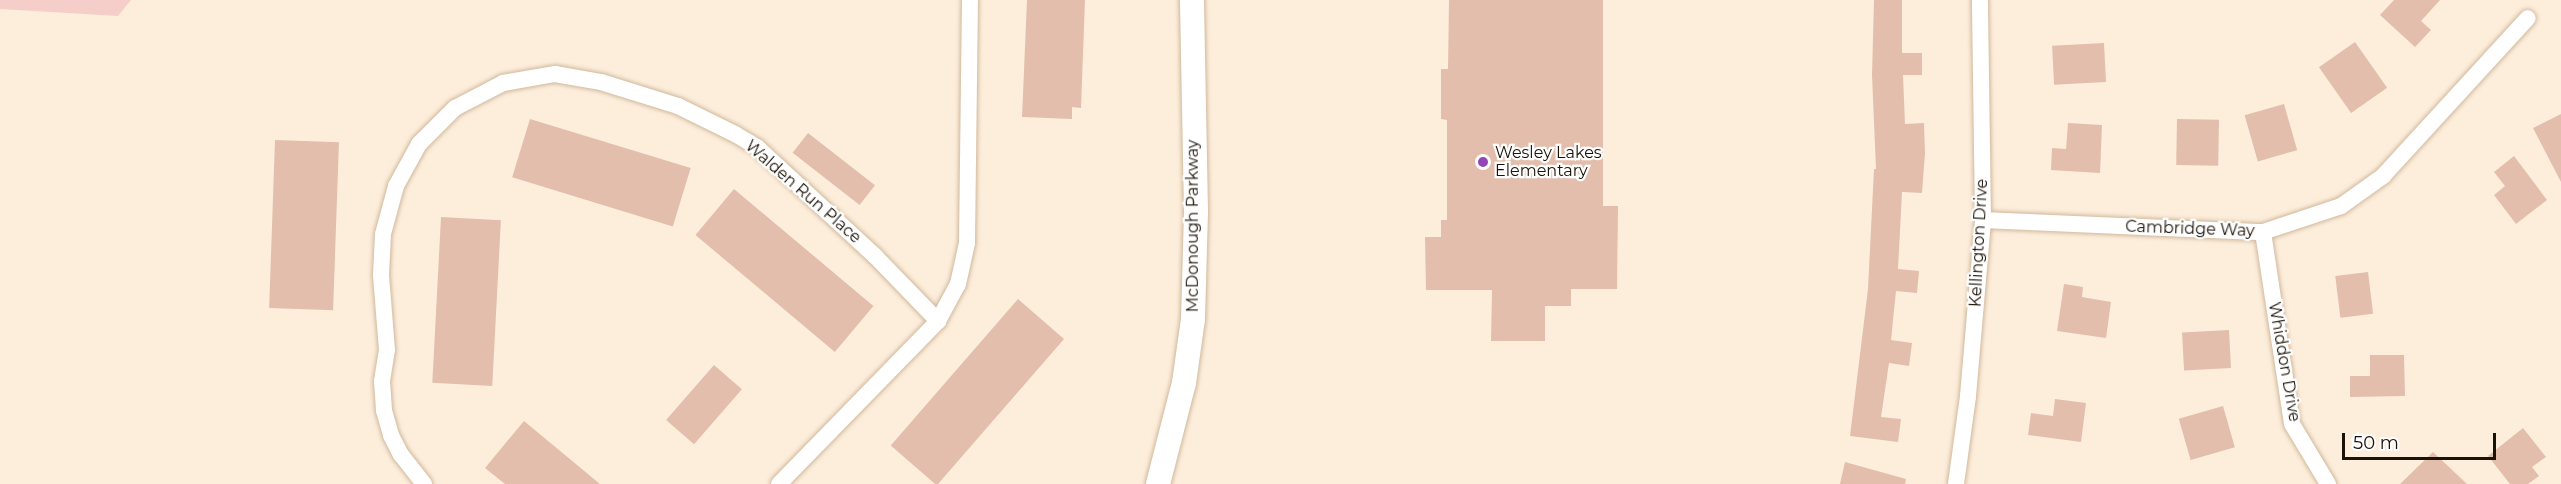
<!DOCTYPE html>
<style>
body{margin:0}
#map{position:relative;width:2561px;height:484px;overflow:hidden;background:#fdeedc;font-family:Montserrat,sans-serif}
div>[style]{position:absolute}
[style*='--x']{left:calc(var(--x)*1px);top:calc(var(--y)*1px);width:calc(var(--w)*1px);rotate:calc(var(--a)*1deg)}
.green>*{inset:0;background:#f5ceca}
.building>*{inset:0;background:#e3beac;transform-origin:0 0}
.roads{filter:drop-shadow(0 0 2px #d1b99c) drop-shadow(0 0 2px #d1b99c)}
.street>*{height:16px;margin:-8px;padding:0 8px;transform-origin:8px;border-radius:8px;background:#fff}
.secondary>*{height:24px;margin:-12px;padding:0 12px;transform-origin:12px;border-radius:12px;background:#fff}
.dots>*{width:16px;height:16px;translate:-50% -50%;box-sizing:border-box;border:3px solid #fefefe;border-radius:50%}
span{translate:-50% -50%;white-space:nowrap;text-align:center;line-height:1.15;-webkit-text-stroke:4.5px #fefefe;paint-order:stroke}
.poi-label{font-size:16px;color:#1b1208}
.left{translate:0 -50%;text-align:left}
.street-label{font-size:16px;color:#1b1208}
.scale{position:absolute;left:2342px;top:433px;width:154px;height:27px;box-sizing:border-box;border:3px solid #1b1208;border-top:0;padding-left:8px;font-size:18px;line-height:21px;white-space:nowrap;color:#1b1208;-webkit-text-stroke:4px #fefefe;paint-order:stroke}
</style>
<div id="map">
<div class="green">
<div style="clip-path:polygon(0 0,131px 0,118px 16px,0 9px)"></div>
</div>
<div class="building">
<div style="clip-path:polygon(1027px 0,1085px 0,1081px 108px,1072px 107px,1072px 119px,1022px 117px)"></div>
<div style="clip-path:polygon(1449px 0,1603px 0,1603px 206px,1618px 206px,1617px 289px,1571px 289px,1571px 306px,1545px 306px,1545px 341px,1491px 341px,1492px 290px,1426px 290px,1425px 237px,1441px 237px,1441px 220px,1447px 220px,1447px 120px,1441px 119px,1441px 69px,1448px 69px)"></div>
<div style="clip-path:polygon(1874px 0,1902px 0,1902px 53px,1922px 53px,1922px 75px,1903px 75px,1905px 124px,1924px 123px,1925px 153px,1922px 193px,1902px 192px,1898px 269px,1919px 271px,1917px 293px,1896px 291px,1891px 340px,1912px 343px,1909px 366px,1889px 363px,1881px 417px,1901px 419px,1898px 442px,1850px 436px,1868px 289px,1874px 169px,1876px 169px,1872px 75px)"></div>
<div style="clip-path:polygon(2394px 0,2440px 0,2421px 21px,2431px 30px,2415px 47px,2380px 15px)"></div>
<div style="left:2355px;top:42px;width:56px;height:44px;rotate:55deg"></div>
<div style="left:2104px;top:43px;width:39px;height:52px;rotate:87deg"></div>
<div style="left:2284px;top:104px;width:48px;height:41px;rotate:74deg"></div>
<div style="clip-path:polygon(2561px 114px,2561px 182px,2533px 128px)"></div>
<div style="left:530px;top:119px;width:168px;height:61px;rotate:17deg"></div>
<div style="left:2177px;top:119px;width:42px;height:46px;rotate:1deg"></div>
<div style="clip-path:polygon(2068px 123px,2102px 125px,2100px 173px,2051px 170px,2052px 148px,2066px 149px)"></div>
<div style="left:808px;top:133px;width:85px;height:25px;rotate:38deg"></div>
<div style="left:275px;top:140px;width:64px;height:168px;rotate:2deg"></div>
<div style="clip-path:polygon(2514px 156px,2547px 200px,2516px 224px,2494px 195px,2505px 186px,2494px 172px)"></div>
<div style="left:734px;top:189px;width:182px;height:60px;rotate:40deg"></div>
<div style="left:441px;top:217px;width:60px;height:166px;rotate:3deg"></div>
<div style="left:2368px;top:272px;width:42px;height:33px;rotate:83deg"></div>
<div style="clip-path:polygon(2064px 284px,2083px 287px,2082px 297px,2111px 302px,2106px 338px,2057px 331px)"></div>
<div style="left:1018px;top:299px;width:61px;height:194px;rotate:41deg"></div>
<div style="left:2229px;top:330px;width:38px;height:47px;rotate:87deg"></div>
<div style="clip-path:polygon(2370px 355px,2404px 355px,2405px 396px,2350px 397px,2350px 376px,2370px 376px)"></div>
<div style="left:714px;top:365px;width:37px;height:73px;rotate:41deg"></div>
<div style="clip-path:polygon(2055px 399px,2086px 403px,2081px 442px,2028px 435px,2031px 413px,2053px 416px)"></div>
<div style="left:2223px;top:406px;width:43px;height:46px;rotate:74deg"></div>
<div style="clip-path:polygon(524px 421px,600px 484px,505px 484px,485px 468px)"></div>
<div style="clip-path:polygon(2523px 428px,2546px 457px,2532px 467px,2539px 476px,2528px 484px,2510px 484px,2488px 456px)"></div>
<div style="clip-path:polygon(2433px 452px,2467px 484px,2400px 484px)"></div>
<div style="clip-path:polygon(1845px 462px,1906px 479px,1905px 484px,1840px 484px)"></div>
</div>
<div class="roads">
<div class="street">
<div style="--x:1983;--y:220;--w:280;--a:2.5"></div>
<div style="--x:2263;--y:232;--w:82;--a:-18.4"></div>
<div style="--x:2341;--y:206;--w:52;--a:-35.5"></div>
<div style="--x:2383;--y:176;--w:214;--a:-47.5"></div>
<div style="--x:2263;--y:232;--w:194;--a:81.4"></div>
<div style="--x:2292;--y:424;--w:70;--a:59"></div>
<div style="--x:424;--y:484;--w:37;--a:-128"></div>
<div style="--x:401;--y:455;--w:22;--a:-117"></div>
<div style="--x:391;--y:435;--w:26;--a:-106"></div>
<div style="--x:384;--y:410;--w:29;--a:-94"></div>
<div style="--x:382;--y:381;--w:31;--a:-81"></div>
<div style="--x:387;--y:350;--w:75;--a:-94.6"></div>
<div style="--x:381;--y:275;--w:41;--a:-87.2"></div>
<div style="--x:383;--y:234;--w:50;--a:-74.8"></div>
<div style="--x:396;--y:186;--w:48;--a:-61.3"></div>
<div style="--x:419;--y:144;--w:51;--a:-45"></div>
<div style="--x:455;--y:108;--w:54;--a:-27.5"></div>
<div style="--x:503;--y:83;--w:53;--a:-9.8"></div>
<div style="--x:555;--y:74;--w:47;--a:9.9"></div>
<div style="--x:601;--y:82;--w:81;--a:17.3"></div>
<div style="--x:678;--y:106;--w:64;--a:26.2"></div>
<div style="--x:735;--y:134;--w:27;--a:31"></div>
<div style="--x:758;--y:148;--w:159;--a:42.7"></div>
<div style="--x:875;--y:256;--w:91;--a:45.9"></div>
<div style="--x:779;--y:484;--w:228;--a:-45.7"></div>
<div style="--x:938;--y:321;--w:42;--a:-61.6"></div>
<div style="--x:958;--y:284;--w:42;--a:-77.6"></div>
<div style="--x:967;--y:243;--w:243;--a:-89.3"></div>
<div style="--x:1956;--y:484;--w:89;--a:-82.2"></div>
<div style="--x:1968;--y:396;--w:177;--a:-85.1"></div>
<div style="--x:1983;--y:220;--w:220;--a:-90.8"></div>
</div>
<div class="secondary">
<div style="--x:1158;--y:484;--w:104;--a:-75.6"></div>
<div style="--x:1184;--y:383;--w:65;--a:-82"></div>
<div style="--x:1193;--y:319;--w:108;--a:-88.4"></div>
<div style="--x:1196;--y:211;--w:211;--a:-91.1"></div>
</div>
</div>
<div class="dots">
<div style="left:1483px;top:162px;background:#9246b7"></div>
</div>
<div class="poi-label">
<span class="left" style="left:1495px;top:162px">Wesley Lakes<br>Elementary</span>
</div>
<div class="street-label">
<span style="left:803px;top:192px;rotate:41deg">Walden Run Place</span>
<span style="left:1193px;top:226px;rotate:-90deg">McDonough Parkway</span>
<span style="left:2190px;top:229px;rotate:2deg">Cambridge Way</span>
<span style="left:1979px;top:243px;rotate:-87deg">Kellington Drive</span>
<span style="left:2284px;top:362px;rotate:80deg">Whiddon Drive</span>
</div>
<div class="scale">50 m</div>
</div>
